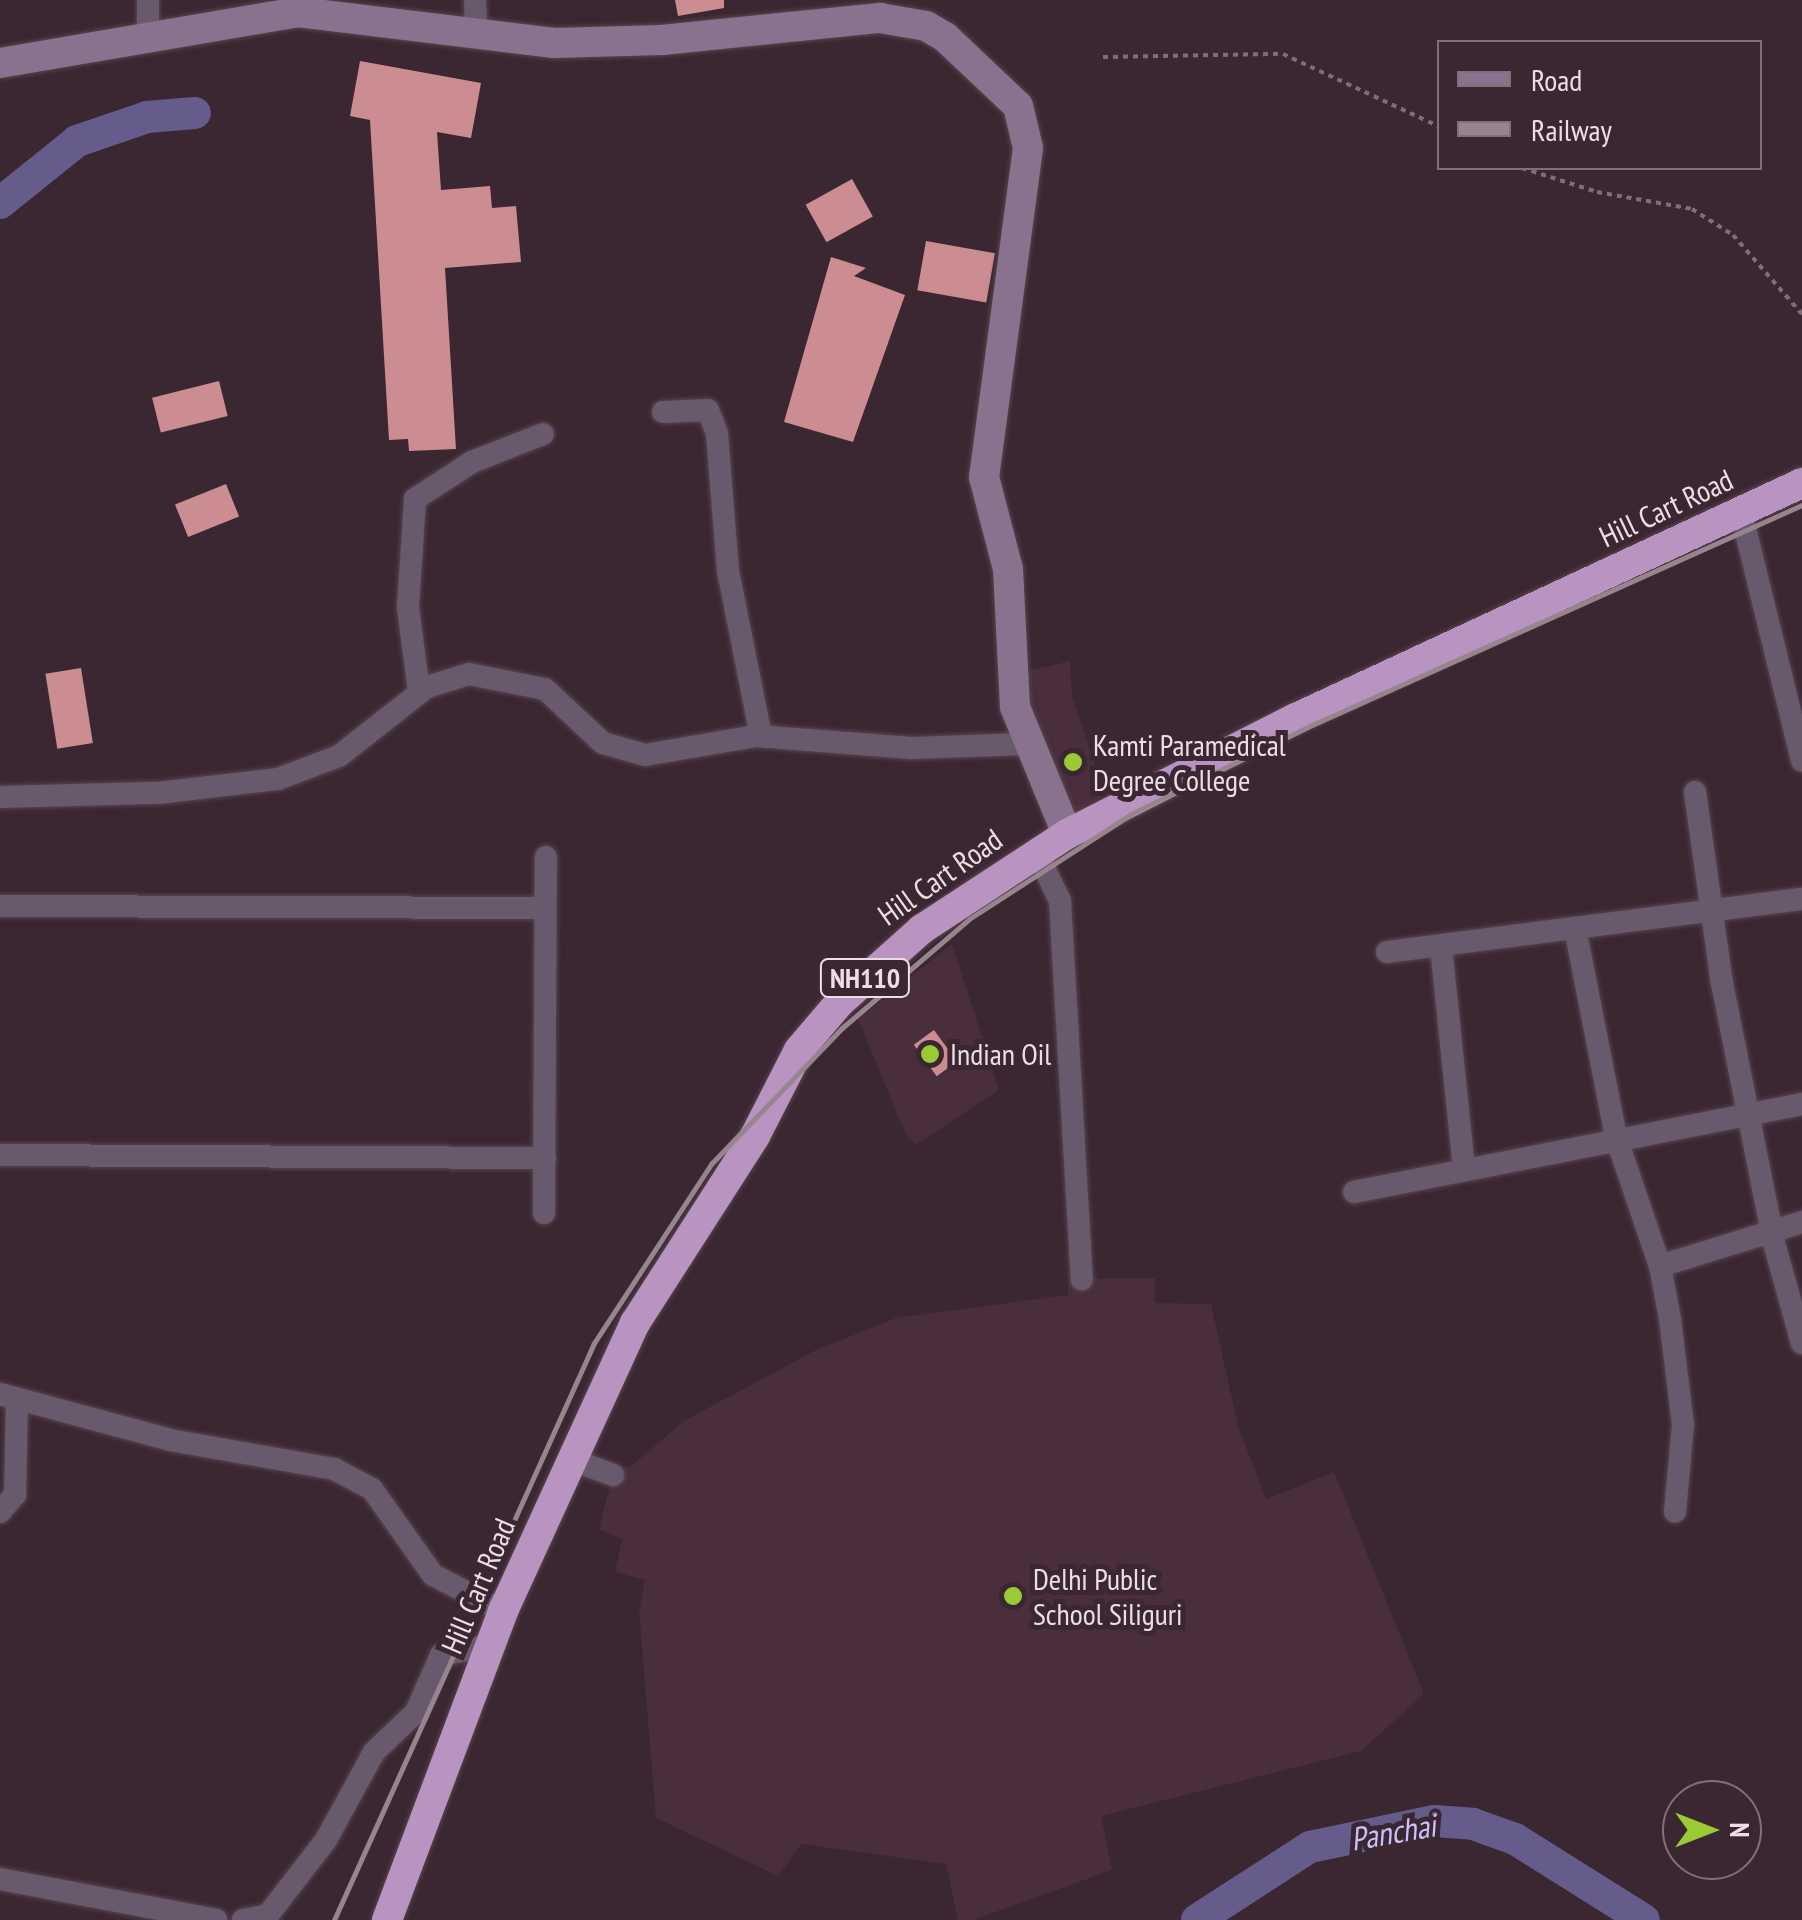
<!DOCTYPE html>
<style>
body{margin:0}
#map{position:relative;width:1802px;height:1920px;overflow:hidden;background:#3b2731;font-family:"PT Sans Narrow",sans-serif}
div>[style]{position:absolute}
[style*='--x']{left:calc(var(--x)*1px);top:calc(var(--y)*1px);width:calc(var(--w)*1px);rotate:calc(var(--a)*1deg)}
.built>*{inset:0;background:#492e3c}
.river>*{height:32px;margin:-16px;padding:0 16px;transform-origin:16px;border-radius:16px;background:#655c8b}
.building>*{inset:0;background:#cb8d91;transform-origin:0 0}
.path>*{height:4px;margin-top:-2px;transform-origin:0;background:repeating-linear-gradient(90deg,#806e77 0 5px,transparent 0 10px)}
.roads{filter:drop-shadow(0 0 2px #57444e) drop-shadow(0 0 2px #57444e)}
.street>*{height:22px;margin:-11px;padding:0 11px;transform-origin:11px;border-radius:11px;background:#685a6c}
.secondary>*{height:30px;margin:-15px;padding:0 15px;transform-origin:15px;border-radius:15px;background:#89728e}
.highway>*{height:30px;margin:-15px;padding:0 15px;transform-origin:15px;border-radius:15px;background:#b994c1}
.rail>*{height:5px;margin:-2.5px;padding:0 2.5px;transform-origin:2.5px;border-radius:2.5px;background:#96858e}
.dots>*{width:28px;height:28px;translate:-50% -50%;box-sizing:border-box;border:5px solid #3b2731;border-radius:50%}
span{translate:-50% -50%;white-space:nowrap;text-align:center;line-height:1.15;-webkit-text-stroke:10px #3b2731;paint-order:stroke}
.shield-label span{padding:2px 8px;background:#3b2731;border:2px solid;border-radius:8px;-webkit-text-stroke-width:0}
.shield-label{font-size:28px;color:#ecdee5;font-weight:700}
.street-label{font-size:30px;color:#ecdee5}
.poi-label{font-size:30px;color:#ecdee5}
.left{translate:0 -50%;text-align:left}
.water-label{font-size:32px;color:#cbc1fd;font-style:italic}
.legend{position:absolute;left:1437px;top:40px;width:325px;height:130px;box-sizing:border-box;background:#3b2731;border:2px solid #827079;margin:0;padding:12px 18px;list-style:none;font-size:30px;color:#ecdee5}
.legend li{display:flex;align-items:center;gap:20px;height:50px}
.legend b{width:50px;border:2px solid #827079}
.north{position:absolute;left:1662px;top:1780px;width:100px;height:100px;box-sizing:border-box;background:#3b2731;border:2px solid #827079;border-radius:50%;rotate:90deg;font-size:28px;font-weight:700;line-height:40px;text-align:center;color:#ecdee5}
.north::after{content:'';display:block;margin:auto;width:35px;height:45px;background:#9acb34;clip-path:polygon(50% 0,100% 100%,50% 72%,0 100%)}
</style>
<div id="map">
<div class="built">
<div style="clip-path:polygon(1070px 661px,1072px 696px,1105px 794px,1072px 814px,1037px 731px,1024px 672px)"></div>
<div style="clip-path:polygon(952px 944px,999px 1090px,916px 1145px,906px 1135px,858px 1019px)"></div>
<div style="clip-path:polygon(1155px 1278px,1155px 1303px,1211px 1304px,1238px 1426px,1266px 1499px,1334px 1472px,1424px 1694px,1361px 1751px,1101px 1816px,1112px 1870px,973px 1920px,958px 1920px,946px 1864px,801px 1844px,778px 1876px,656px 1818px,639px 1611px,645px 1580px,615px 1572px,622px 1539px,599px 1529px,615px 1465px,629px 1468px,684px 1421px,816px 1350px,896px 1318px,1068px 1295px,1069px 1279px)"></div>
</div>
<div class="river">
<div style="--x:0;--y:203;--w:99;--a:-38.8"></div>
<div style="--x:77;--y:141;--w:74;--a:-18.9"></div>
<div style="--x:147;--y:117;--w:48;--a:-4.8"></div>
<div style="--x:1197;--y:1920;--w:135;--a:-32.9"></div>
<div style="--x:1310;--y:1847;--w:127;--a:-11.8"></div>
<div style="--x:1434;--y:1821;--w:39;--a:4"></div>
<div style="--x:1473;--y:1824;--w:45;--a:19.7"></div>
<div style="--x:1515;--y:1839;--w:152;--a:32.1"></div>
</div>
<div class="building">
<div style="clip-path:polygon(675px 0,724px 0,724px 8px,678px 16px)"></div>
<div style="clip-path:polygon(360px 61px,481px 83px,471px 138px,437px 132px,441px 190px,490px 186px,492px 208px,516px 206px,521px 262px,445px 268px,456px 449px,409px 451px,408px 439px,389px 440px,370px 120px,350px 116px)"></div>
<div style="left:852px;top:179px;width:43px;height:53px;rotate:61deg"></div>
<div style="left:926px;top:241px;width:70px;height:50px;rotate:10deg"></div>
<div style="clip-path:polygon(831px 257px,866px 268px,854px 276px,905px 295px,853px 442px,784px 422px)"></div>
<div style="left:219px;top:381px;width:36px;height:69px;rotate:76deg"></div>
<div style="left:226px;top:484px;width:35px;height:55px;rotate:68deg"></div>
<div style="left:81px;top:668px;width:76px;height:36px;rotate:81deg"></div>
<div style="left:934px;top:1030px;width:39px;height:25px;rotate:54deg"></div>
</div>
<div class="path">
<div style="--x:1103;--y:57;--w:180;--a:-1"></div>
<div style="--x:1283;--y:54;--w:173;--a:24.9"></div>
<div style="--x:1522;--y:168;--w:79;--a:17.7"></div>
<div style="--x:1597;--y:192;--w:97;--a:10.1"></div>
<div style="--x:1692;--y:209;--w:49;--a:32.4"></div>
<div style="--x:1733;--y:235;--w:105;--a:48.9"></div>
</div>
<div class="roads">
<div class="street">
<div style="--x:148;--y:0;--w:35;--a:90"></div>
<div style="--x:475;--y:0;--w:33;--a:88"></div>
<div style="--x:663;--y:412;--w:45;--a:-2.5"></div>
<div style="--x:708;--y:410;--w:26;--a:69"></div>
<div style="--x:717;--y:434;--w:137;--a:85.4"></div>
<div style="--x:728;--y:571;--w:168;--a:78.7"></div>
<div style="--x:1741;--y:512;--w:256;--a:76.2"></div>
<div style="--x:419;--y:692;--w:86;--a:-97.4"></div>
<div style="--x:408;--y:607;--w:108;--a:-86.3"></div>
<div style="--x:415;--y:499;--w:68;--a:-33"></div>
<div style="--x:472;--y:462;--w:76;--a:-21.5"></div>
<div style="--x:1695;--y:792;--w:193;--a:82"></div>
<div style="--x:1722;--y:983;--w:265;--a:78.7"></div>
<div style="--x:1774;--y:1243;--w:104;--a:74.4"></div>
<div style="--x:0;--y:797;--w:158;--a:-1.5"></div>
<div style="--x:158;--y:793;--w:121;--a:-6.7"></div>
<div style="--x:278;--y:779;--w:65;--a:-20.7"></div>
<div style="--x:339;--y:756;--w:112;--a:-38.1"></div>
<div style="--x:427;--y:687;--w:44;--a:-17.2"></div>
<div style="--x:469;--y:674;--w:77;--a:11.2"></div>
<div style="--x:545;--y:689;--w:79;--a:43"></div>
<div style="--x:603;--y:743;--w:44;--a:15.9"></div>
<div style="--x:645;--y:755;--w:113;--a:-9.7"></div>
<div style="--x:756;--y:736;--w:156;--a:4.4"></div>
<div style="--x:912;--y:748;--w:114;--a:-2"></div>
<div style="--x:1037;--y:853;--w:53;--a:64.4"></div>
<div style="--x:1060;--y:901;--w:379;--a:86.7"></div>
<div style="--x:0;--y:906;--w:545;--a:0.21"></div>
<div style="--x:1575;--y:928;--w:213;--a:78.9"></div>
<div style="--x:1616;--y:1137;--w:136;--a:71.2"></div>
<div style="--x:1660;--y:1266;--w:54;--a:79.3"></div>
<div style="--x:1670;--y:1319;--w:107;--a:83"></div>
<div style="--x:1683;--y:1425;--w:87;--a:95.3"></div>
<div style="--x:1441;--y:946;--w:224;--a:84.1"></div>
<div style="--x:1387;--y:952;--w:418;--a:-7.3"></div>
<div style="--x:0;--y:1155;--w:545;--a:0.32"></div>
<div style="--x:1354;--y:1192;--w:457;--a:-11.1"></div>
<div style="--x:544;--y:1213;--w:356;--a:-89.7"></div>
<div style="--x:1660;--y:1266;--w:149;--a:-17.2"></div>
<div style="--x:0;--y:1394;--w:176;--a:15.1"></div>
<div style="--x:170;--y:1440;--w:167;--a:10"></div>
<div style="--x:334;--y:1469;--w:43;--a:27.8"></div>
<div style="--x:372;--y:1489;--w:105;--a:54.7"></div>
<div style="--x:433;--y:1575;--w:79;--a:27.2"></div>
<div style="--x:570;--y:1459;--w:46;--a:20.4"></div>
<div style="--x:0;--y:1512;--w:23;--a:-49"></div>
<div style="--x:15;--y:1495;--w:96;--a:-88.8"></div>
<div style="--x:0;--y:1879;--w:220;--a:10.7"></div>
<div style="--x:243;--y:1920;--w:25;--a:-11"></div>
<div style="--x:268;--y:1915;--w:95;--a:-52.3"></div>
<div style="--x:326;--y:1840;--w:100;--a:-61.4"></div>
<div style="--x:374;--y:1752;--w:58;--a:-43.6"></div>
<div style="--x:416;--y:1712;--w:62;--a:-66.3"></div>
<div style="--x:441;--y:1655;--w:49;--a:-11.8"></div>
</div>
<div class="secondary">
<div style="--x:0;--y:63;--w:302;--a:-9.7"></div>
<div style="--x:298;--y:12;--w:258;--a:6.9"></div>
<div style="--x:554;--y:43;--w:108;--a:-1.6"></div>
<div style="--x:662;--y:40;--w:219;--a:-5.8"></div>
<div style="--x:880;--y:18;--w:47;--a:9.9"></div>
<div style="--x:926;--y:26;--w:22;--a:30"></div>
<div style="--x:945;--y:37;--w:100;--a:43.4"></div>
<div style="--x:1018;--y:106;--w:43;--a:76.6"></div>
<div style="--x:1028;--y:148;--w:332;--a:97.6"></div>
<div style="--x:984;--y:477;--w:95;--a:75.4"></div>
<div style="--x:1008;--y:569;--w:138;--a:87.1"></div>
<div style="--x:1015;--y:707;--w:137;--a:67.7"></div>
</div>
<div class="highway">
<div style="--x:387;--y:1920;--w:330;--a:-69.4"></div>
<div style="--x:503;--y:1611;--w:317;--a:-65.4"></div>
<div style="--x:635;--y:1323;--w:222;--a:-57.3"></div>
<div style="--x:755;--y:1136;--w:97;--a:-62.9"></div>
<div style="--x:799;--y:1050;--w:63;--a:-49.5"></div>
<div style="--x:840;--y:1002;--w:110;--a:-41.7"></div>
<div style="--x:922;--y:929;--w:173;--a:-33.2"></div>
<div style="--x:1067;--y:834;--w:257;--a:-26.9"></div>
<div style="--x:1296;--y:718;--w:558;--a:-24.91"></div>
</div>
</div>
<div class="rail">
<div style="--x:334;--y:1920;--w:633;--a:-65.74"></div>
<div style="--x:594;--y:1343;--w:215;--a:-56.8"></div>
<div style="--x:712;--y:1163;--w:187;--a:-46.1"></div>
<div style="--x:842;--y:1028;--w:167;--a:-40.6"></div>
<div style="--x:969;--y:919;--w:193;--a:-32.9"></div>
<div style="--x:1131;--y:814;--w:202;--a:-26.2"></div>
<div style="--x:1312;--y:725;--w:537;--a:-24.18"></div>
</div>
<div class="dots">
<div style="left:1073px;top:762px;background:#9acb34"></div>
<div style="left:930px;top:1054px;background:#9acb34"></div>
<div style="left:1013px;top:1596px;background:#9acb34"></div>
</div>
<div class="shield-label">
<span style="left:865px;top:978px">NH110</span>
</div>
<div class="street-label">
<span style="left:1666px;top:508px;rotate:-25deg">Hill Cart Road</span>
<span style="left:940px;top:877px;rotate:-35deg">Hill Cart Road</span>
<span style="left:478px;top:1586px;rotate:-67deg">Hill Cart Road</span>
</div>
<div class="poi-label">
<span class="left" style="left:1093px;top:762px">Kamti Paramedical<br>Degree College</span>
<span class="left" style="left:950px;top:1054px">Indian Oil</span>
<span class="left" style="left:1033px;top:1596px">Delhi Public<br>School Siliguri</span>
</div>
<div class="water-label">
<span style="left:1393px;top:1832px;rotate:-10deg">Panchai</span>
</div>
<ul class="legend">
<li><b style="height:12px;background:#89728e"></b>Road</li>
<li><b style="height:12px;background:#96858e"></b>Railway</li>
</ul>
<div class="north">N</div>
</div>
